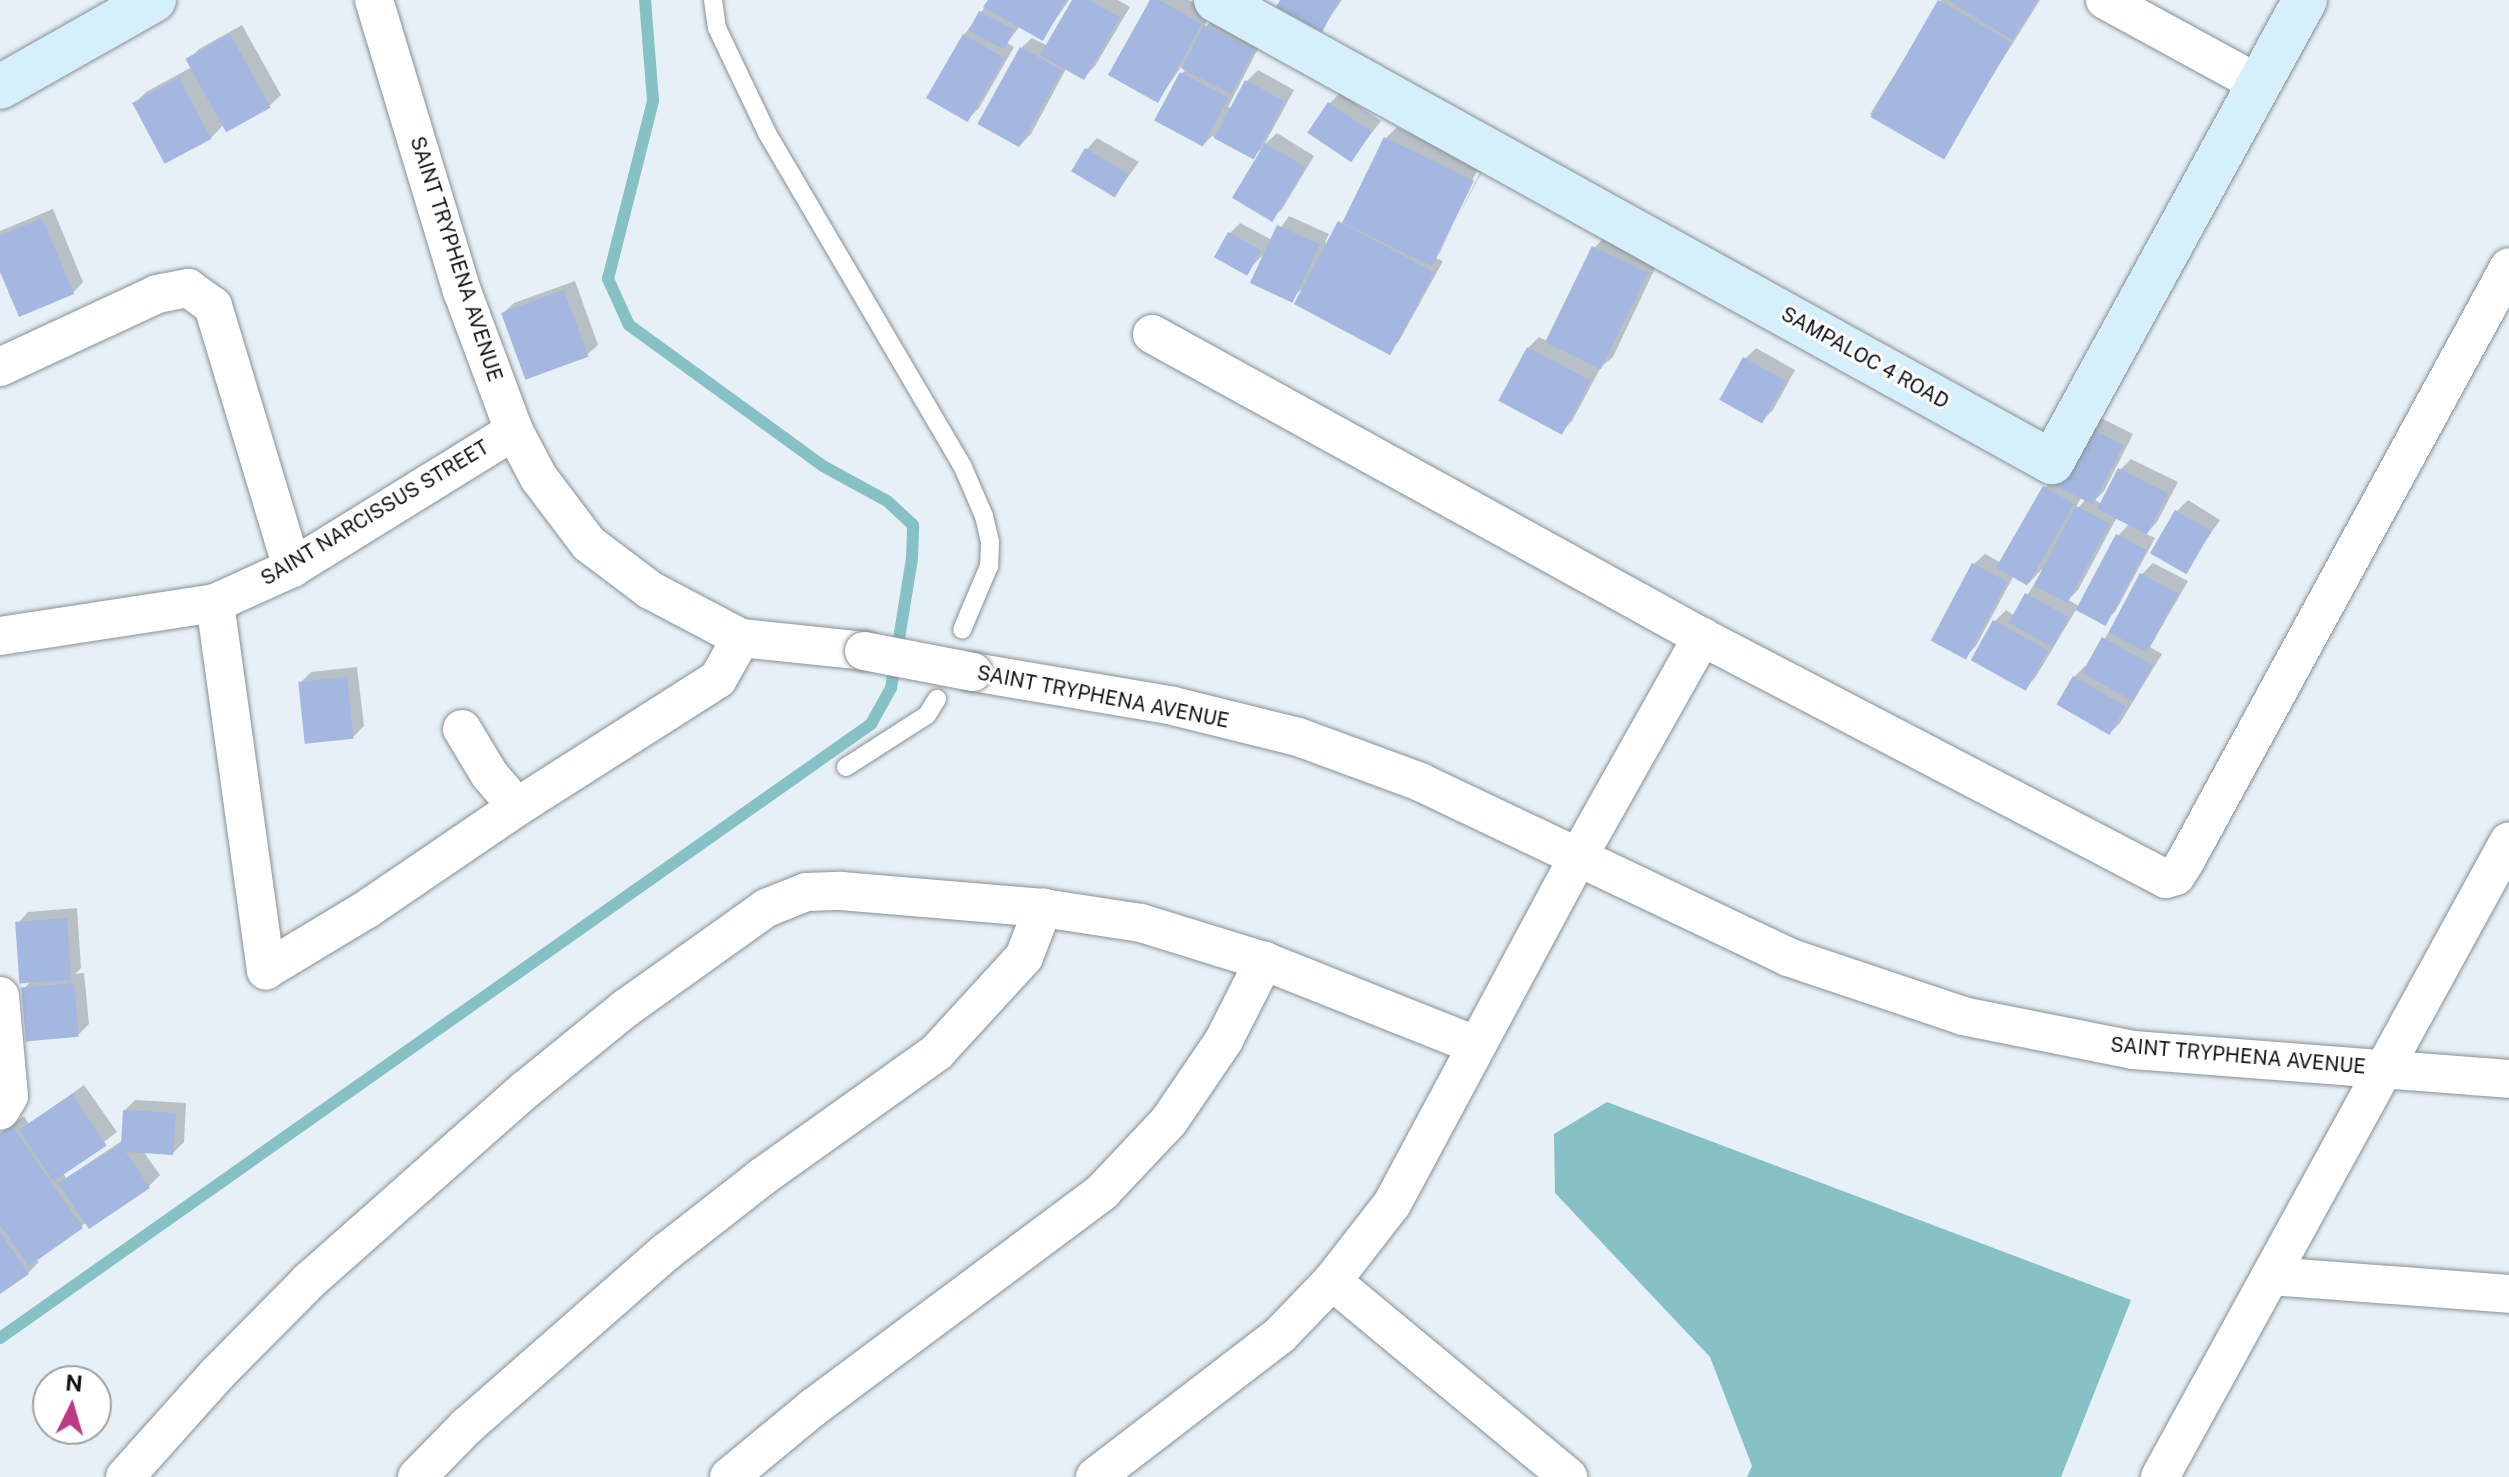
<!DOCTYPE html>
<style>
body{margin:0}
#map{position:relative;width:2509px;height:1477px;overflow:hidden;background:#e7f0f7;font-family:"Public Sans",sans-serif}
div>[style]{position:absolute}
[style*='--x']{left:calc(var(--x)*1px);top:calc(var(--y)*1px);width:calc(var(--w)*1px);rotate:calc(var(--a)*1deg)}
.water>*{inset:0;background:#86c1c6}
.shadow>*{inset:0;background:#0003}
.stream>*{height:12px;margin:-6px;padding:0 6px;transform-origin:6px;border-radius:6px;background:#86c1c6}
.building>*{inset:0;background:#a4b7e0;transform-origin:0 0}
.roads{filter:drop-shadow(0 0 2px #889096) drop-shadow(0 0 2px #889096)}
.lane>*{height:18px;margin:-9px;padding:0 9px;transform-origin:9px;border-radius:9px;background:#fff}
.street>*{height:38px;margin:-19px;padding:0 19px;transform-origin:19px;border-radius:19px;background:#fff}
.secondary>*{height:44px;margin:-22px;padding:0 22px;transform-origin:22px;border-radius:22px;background:#d5f0fa}
.bridges{filter:drop-shadow(0 0 2px #889096) drop-shadow(0 0 2px #889096)}
.street-bridge>*{height:38px;margin:-19px;padding:0 19px;transform-origin:19px;border-radius:19px;background:#fff}
span{translate:-50% -50%;white-space:nowrap;text-align:center;line-height:1.15;-webkit-text-stroke:6px #fff;paint-order:stroke}
.street-label{font-size:20px;color:#101316}
.north{position:absolute;left:32px;top:1365px;width:80px;height:80px;box-sizing:border-box;background:#fff;border:2px solid #9fa1a2;border-radius:50%;rotate:5deg;font-size:22px;font-weight:700;line-height:32px;text-align:center;color:#101316}
.north::after{content:'';display:block;margin:auto;width:28px;height:36px;background:#bb3a85;clip-path:polygon(50% 0,100% 100%,50% 72%,0 100%)}
</style>
<div id="map">
<div class="water">
<div style="clip-path:polygon(1607px 1102px,2131px 1300px,2061px 1477px,1747px 1477px,1752px 1466px,1710px 1357px,1555px 1193px,1554px 1134px)"></div>
</div>
<div class="shadow">
<div style="clip-path:polygon(990px 0,1069px 0,1043px 38px,1020px 26px,1007px 43px,1014px 47px,979px 108px,968px 119px,964px 35px)"></div>
<div style="clip-path:polygon(1074px 0,1118px 0,1130px 7px,1095px 66px,1084px 77px,1067px 67px,1031px 134px,1020px 145px,1021px 48px,1032px 38px,1048px 46px)"></div>
<div style="clip-path:polygon(1152px 0,1188px 0,1211px 12px,1203px 29px,1217px 16px,1263px 39px,1228px 107px,1232px 108px,1247px 81px,1258px 70px,1294px 90px,1264px 145px,1277px 133px,1314px 156px,1282px 209px,1271px 219px,1264px 147px,1252px 157px,1212px 136px,1203px 145px,1180px 76px,1186px 69px,1181px 67px,1158px 100px)"></div>
<div style="clip-path:polygon(1282px 0,1342px 0,1321px 30px)"></div>
<div style="clip-path:polygon(1941px 0,2040px 0,1949px 145px,1939px 156px,1870px 114px)"></div>
<div style="clip-path:polygon(242px 25px,281px 95px,270px 105px,227px 129px,224px 124px,211px 138px,135px 103px,146px 92px,192px 67px,188px 60px,199px 49px)"></div>
<div style="clip-path:polygon(1340px 93px,1381px 121px,1351px 159px,1329px 104px)"></div>
<div style="clip-path:polygon(evenodd,1397px 127px,1483px 170px,1436px 258px,1443px 261px,1399px 341px,1388px 352px,1301px 290px,1291px 299px,1263px 255px,1246px 272px,1230px 233px,1240px 223px,1272px 240px,1289px 216px,1329px 234px,1325px 242px,1328px 244px,1347px 215px,1386px 138px,1397px 127px,1477px 171px,1480px 173px,1439px 254px,1435px 254px,1477px 171px)"></div>
<div style="clip-path:polygon(1097px 138px,1139px 162px,1115px 195px,1087px 149px)"></div>
<div style="clip-path:polygon(53px 209px,83px 282px,73px 293px,0 267px,0 231px)"></div>
<div style="clip-path:polygon(1605px 237px,1658px 262px,1613px 357px,1601px 367px,1572px 421px,1561px 432px,1528px 348px,1539px 337px,1549px 342px,1594px 248px)"></div>
<div style="clip-path:polygon(575px 281px,598px 345px,587px 355px,503px 313px,514px 303px)"></div>
<div style="clip-path:polygon(1756px 348px,1795px 370px,1773px 410px,1762px 421px,1745px 359px)"></div>
<div style="clip-path:polygon(evenodd,2099px 417px,2133px 434px,2104px 491px,2095px 500px,2102px 504px,2120px 470px,2131px 459px,2178px 482px,2157px 522px,2146px 534px,2155px 538px,2115px 612px,2104px 622px,2077px 608px,2035px 678px,2024px 689px,1995px 621px,2006px 610px,2015px 616px,2045px 566px,2029px 583px,2014px 575px,1976px 646px,1965px 657px,1974px 564px,1985px 554px,2003px 564px,2045px 488px,2099px 417px,2082px 496px,2087px 498px,2076px 510px,2075px 509px,2082px 496px,2099px 417px,2117px 517px,2129px 524px,2118px 536px,2079px 606px,2068px 600px,2078px 590px,2117px 517px)"></div>
<div style="clip-path:polygon(2188px 500px,2220px 520px,2184px 572px,2177px 511px)"></div>
<div style="clip-path:polygon(2153px 563px,2188px 581px,2150px 647px,2162px 654px,2120px 723px,2109px 734px,2059px 704px,2074px 677px,2085px 666px,2088px 668px,2142px 574px)"></div>
<div style="clip-path:polygon(357px 667px,364px 726px,353px 737px,300px 683px,311px 672px)"></div>
<div style="clip-path:polygon(77px 908px,81px 968px,75px 974px,84px 973px,89px 1024px,78px 1035px,23px 989px,30px 982px,18px 923px,28px 912px)"></div>
<div style="clip-path:polygon(84px 1085px,117px 1132px,63px 1173px,66px 1178px,123px 1140px,124px 1111px,135px 1100px,186px 1103px,184px 1142px,173px 1153px,143px 1151px,160px 1175px,149px 1186px,87px 1222px,36px 1259px,39px 1262px,28px 1273px,0 1291px,0 1133px,24px 1116px,29px 1124px)"></div>
</div>
<div class="stream">
<div style="--x:0;--y:1338;--w:1066;--a:-35.18"></div>
<div style="--x:871;--y:724;--w:41;--a:-60.9"></div>
<div style="--x:891;--y:688;--w:131;--a:-80.8"></div>
<div style="--x:912;--y:559;--w:34;--a:-88"></div>
<div style="--x:913;--y:525;--w:35;--a:-137"></div>
<div style="--x:887;--y:501;--w:73;--a:-151.3"></div>
<div style="--x:823;--y:466;--w:240;--a:-144"></div>
<div style="--x:629;--y:325;--w:51;--a:-114.5"></div>
<div style="--x:608;--y:279;--w:184;--a:-75.8"></div>
<div style="--x:653;--y:101;--w:101;--a:-94.5"></div>
</div>
<div class="building">
<div style="clip-path:polygon(988px 0,1066px 0,1043px 41px,983px 7px)"></div>
<div style="clip-path:polygon(1072px 0,1090px 0,1120px 18px,1084px 80px,1040px 55px)"></div>
<div style="clip-path:polygon(1150px 0,1159px 0,1202px 24px,1158px 103px,1108px 75px)"></div>
<div style="clip-path:polygon(1280px 0,1339px 0,1322px 32px,1276px 7px)"></div>
<div style="left:1938px;top:0;width:85px;height:135px;rotate:30deg"></div>
<div style="clip-path:polygon(1948px 0,2038px 0,2012px 40px)"></div>
<div style="left:979px;top:11px;width:40px;height:22px;rotate:28deg"></div>
<div style="left:1204px;top:25px;width:56px;height:49px;rotate:27deg"></div>
<div style="left:230px;top:34px;width:84px;height:51px;rotate:61deg"></div>
<div style="left:963px;top:34px;width:48px;height:74px;rotate:30deg"></div>
<div style="left:1020px;top:47px;width:48px;height:88px;rotate:29deg"></div>
<div style="left:1180px;top:72px;width:55px;height:55px;rotate:28deg"></div>
<div style="left:179px;top:78px;width:69px;height:53px;rotate:62deg"></div>
<div style="left:1245px;top:80px;width:45px;height:66px;rotate:28deg"></div>
<div style="left:1328px;top:102px;width:53px;height:37px;rotate:34deg"></div>
<div style="left:1384px;top:137px;width:100px;height:95px;rotate:26deg"></div>
<div style="left:1265px;top:143px;width:47px;height:64px;rotate:31deg"></div>
<div style="left:1085px;top:148px;width:51px;height:27px;rotate:31deg"></div>
<div style="clip-path:polygon(42px 218px,74px 294px,19px 317px,0 272px,0 236px)"></div>
<div style="left:1338px;top:221px;width:109px;height:94px;rotate:28deg"></div>
<div style="left:1277px;top:225px;width:47px;height:64px;rotate:25deg"></div>
<div style="left:1228px;top:232px;width:38px;height:29px;rotate:29deg"></div>
<div style="left:1592px;top:246px;width:62px;height:107px;rotate:26deg"></div>
<div style="left:564px;top:290px;width:71px;height:67px;rotate:70deg"></div>
<div style="left:1527px;top:347px;width:72px;height:61px;rotate:28deg"></div>
<div style="left:1743px;top:357px;width:49px;height:49px;rotate:29deg"></div>
<div style="left:2086px;top:426px;width:42px;height:67px;rotate:27deg"></div>
<div style="left:2118px;top:468px;width:56px;height:46px;rotate:27deg"></div>
<div style="left:2043px;top:486px;width:36px;height:94px;rotate:30deg"></div>
<div style="left:2076px;top:506px;width:38px;height:90px;rotate:28deg"></div>
<div style="left:2175px;top:510px;width:42px;height:50px;rotate:30deg"></div>
<div style="left:2116px;top:534px;width:34px;height:86px;rotate:28deg"></div>
<div style="left:1972px;top:563px;width:40px;height:88px;rotate:28deg"></div>
<div style="left:2140px;top:573px;width:43px;height:67px;rotate:28deg"></div>
<div style="left:2025px;top:593px;width:50px;height:34px;rotate:29deg"></div>
<div style="left:1993px;top:620px;width:63px;height:46px;rotate:29deg"></div>
<div style="left:2102px;top:637px;width:58px;height:41px;rotate:29deg"></div>
<div style="left:2073px;top:676px;width:61px;height:33px;rotate:30deg"></div>
<div style="left:347px;top:677px;width:62px;height:49px;rotate:84deg"></div>
<div style="left:67px;top:918px;width:62px;height:52px;rotate:86deg"></div>
<div style="left:74px;top:983px;width:54px;height:53px;rotate:85deg"></div>
<div style="left:72px;top:1094px;width:62px;height:64px;rotate:56deg"></div>
<div style="clip-path:polygon(123px 1110px,176px 1113px,173px 1155px,126px 1152px,150px 1188px,89px 1229px,58px 1183px,121px 1144px)"></div>
<div style="clip-path:polygon(12px 1126px,83px 1228px,29px 1266px,0 1225px,0 1134px)"></div>
<div style="clip-path:polygon(0 1232px,29px 1274px,0 1294px)"></div>
</div>
<div class="roads">
<div class="lane">
<div style="--x:713;--y:0;--w:28;--a:82"></div>
<div style="--x:717;--y:28;--w:116;--a:64.5"></div>
<div style="--x:767;--y:133;--w:385;--a:59.6"></div>
<div style="--x:962;--y:465;--w:56;--a:66.7"></div>
<div style="--x:984;--y:516;--w:27;--a:77"></div>
<div style="--x:990;--y:542;--w:24;--a:92"></div>
<div style="--x:989;--y:566;--w:69;--a:112.9"></div>
<div style="--x:846;--y:767;--w:96;--a:-32.7"></div>
<div style="--x:927;--y:715;--w:19;--a:-58"></div>
</div>
<div class="street">
<div style="--x:374;--y:0;--w:304;--a:73.2"></div>
<div style="--x:462;--y:291;--w:149;--a:69.6"></div>
<div style="--x:514;--y:431;--w:53;--a:62"></div>
<div style="--x:539;--y:478;--w:83;--a:52.9"></div>
<div style="--x:589;--y:544;--w:76;--a:37"></div>
<div style="--x:650;--y:590;--w:103;--a:27.8"></div>
<div style="--x:741;--y:638;--w:124;--a:6"></div>
<div style="--x:2105;--y:0;--w:175;--a:28.6"></div>
<div style="--x:1152;--y:334;--w:628;--a:28.85"></div>
<div style="--x:1702;--y:637;--w:523;--a:27.54"></div>
<div style="--x:2166;--y:879;--w:10;--a:-17"></div>
<div style="--x:2176;--y:876;--w:19;--a:-58"></div>
<div style="--x:2186;--y:860;--w:675;--a:-61.42"></div>
<div style="--x:0;--y:367;--w:173;--a:-24.9"></div>
<div style="--x:157;--y:294;--w:32;--a:-11"></div>
<div style="--x:188;--y:288;--w:31;--a:36"></div>
<div style="--x:213;--y:306;--w:274;--a:73.2"></div>
<div style="--x:215;--y:603;--w:371;--a:82.1"></div>
<div style="--x:266;--y:970;--w:118;--a:-31.1"></div>
<div style="--x:367;--y:909;--w:181;--a:-34.2"></div>
<div style="--x:517;--y:807;--w:238;--a:-32.5"></div>
<div style="--x:718;--y:679;--w:47;--a:-60.7"></div>
<div style="--x:0;--y:636;--w:218;--a:-8.7"></div>
<div style="--x:215;--y:603;--w:85;--a:-24.4"></div>
<div style="--x:292;--y:568;--w:261;--a:-31.7"></div>
<div style="--x:973;--y:672;--w:203;--a:9.6"></div>
<div style="--x:1173;--y:706;--w:129;--a:13.9"></div>
<div style="--x:1298;--y:737;--w:130;--a:20.2"></div>
<div style="--x:1420;--y:782;--w:407;--a:25.4"></div>
<div style="--x:1788;--y:957;--w:185;--a:18.6"></div>
<div style="--x:1963;--y:1016;--w:173;--a:11.3"></div>
<div style="--x:2133;--y:1050;--w:377;--a:4.4"></div>
<div style="--x:462;--y:729;--w:52;--a:59"></div>
<div style="--x:489;--y:774;--w:43;--a:49.7"></div>
<div style="--x:0;--y:996;--w:100;--a:84.9"></div>
<div style="--x:9;--y:1096;--w:17;--a:121"></div>
<div style="--x:2271;--y:1276;--w:239;--a:4.3"></div>
<div style="--x:1332;--y:1281;--w:307;--a:39.7"></div>
<div style="--x:125;--y:1477;--w:138;--a:-48.2"></div>
<div style="--x:217;--y:1374;--w:131;--a:-45.3"></div>
<div style="--x:309;--y:1281;--w:288;--a:-41.5"></div>
<div style="--x:525;--y:1090;--w:130;--a:-39.1"></div>
<div style="--x:626;--y:1008;--w:172;--a:-35.5"></div>
<div style="--x:766;--y:908;--w:43;--a:-21.8"></div>
<div style="--x:806;--y:892;--w:35;--a:-2"></div>
<div style="--x:841;--y:891;--w:203;--a:4.8"></div>
<div style="--x:1043;--y:908;--w:99;--a:8.7"></div>
<div style="--x:1141;--y:923;--w:129;--a:17.2"></div>
<div style="--x:1264;--y:961;--w:227;--a:21.7"></div>
<div style="--x:417;--y:1477;--w:71;--a:-45.6"></div>
<div style="--x:467;--y:1426;--w:264;--a:-41.2"></div>
<div style="--x:666;--y:1252;--w:122;--a:-38"></div>
<div style="--x:762;--y:1177;--w:215;--a:-35.5"></div>
<div style="--x:937;--y:1052;--w:129;--a:-47.5"></div>
<div style="--x:1024;--y:957;--w:53;--a:-68.8"></div>
<div style="--x:729;--y:1477;--w:110;--a:-39.5"></div>
<div style="--x:814;--y:1407;--w:359;--a:-36.7"></div>
<div style="--x:1102;--y:1192;--w:98;--a:-46.7"></div>
<div style="--x:1169;--y:1121;--w:98;--a:-55.8"></div>
<div style="--x:1224;--y:1040;--w:89;--a:-63.1"></div>
<div style="--x:1095;--y:1477;--w:233;--a:-37.5"></div>
<div style="--x:1280;--y:1335;--w:75;--a:-46.1"></div>
<div style="--x:1332;--y:1281;--w:98;--a:-52.1"></div>
<div style="--x:1392;--y:1204;--w:394;--a:-61.8"></div>
<div style="--x:1578;--y:857;--w:253;--a:-60.6"></div>
<div style="--x:2160;--y:1477;--w:725;--a:-61.24"></div>
</div>
<div class="secondary">
<div style="--x:1216;--y:0;--w:955;--a:28.93"></div>
<div style="--x:2052;--y:462;--w:527;--a:-61.29"></div>
<div style="--x:0;--y:87;--w:177;--a:-29.5"></div>
</div>
</div>
<div class="bridges">
<div class="street-bridge">
<div style="--x:864;--y:651;--w:111;--a:10.9"></div>
</div>
</div>
<div class="street-label">
<span style="left:456px;top:259px;rotate:72deg">SAINT TRYPHENA AVENUE</span>
<span style="left:1865px;top:358px;rotate:29deg">SAMPALOC 4 ROAD</span>
<span style="left:375px;top:513px;rotate:-31deg">SAINT NARCISSUS STREET</span>
<span style="left:1103px;top:697px;rotate:11deg">SAINT TRYPHENA AVENUE</span>
<span style="left:2238px;top:1056px;rotate:5deg">SAINT TRYPHENA AVENUE</span>
</div>
<div class="north">N</div>
</div>
